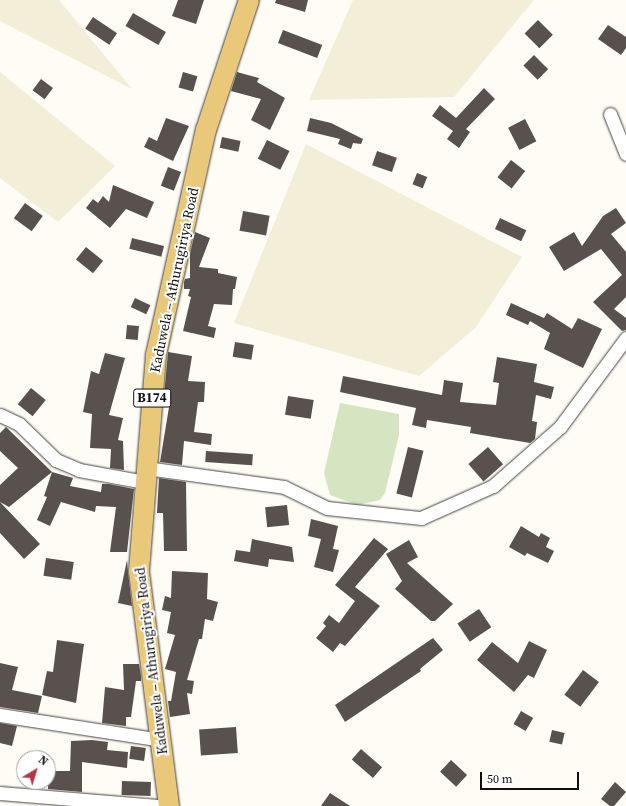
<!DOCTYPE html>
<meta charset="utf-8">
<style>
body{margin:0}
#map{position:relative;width:626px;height:806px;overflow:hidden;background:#fefcf5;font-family:"Source Serif 4",serif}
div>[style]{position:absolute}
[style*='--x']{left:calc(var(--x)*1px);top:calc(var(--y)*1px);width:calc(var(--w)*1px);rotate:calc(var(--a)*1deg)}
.farmland>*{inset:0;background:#f2eed7}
.green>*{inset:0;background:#d6e5c1}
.building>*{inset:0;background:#58514e;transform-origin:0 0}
.roads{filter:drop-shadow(0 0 1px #434343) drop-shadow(0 0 1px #434343)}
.street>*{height:13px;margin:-6.5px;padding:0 6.5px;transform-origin:6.5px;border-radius:6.5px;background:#fff}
.primary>*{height:20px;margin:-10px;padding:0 10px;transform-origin:10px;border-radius:10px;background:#e9c87a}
span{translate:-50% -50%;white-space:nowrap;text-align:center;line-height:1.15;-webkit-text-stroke:4px #fff;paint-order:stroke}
.shield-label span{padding:1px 3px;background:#fff;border:1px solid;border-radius:3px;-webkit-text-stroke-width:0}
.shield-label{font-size:13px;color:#101010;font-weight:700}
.street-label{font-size:14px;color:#101010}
.north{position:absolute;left:16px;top:750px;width:40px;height:40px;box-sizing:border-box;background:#fff;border:1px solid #9f9f9f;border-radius:50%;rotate:38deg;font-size:11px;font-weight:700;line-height:16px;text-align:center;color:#101010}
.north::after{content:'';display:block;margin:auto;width:14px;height:18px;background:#b13844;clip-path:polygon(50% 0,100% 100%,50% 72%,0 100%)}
.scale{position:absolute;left:480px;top:772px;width:99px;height:18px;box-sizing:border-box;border:2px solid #101010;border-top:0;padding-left:5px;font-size:12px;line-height:14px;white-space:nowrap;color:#101010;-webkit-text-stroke:3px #fff;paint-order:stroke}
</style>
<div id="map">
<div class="farmland">
<div style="clip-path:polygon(0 0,59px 0,132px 89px,0 21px)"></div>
<div style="clip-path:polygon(353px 0,534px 0,454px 97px,309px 100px)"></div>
<div style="clip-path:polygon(0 72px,115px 166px,58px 222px,0 178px)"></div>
<div style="clip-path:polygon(306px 144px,522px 257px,476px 327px,419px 376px,234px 323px)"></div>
</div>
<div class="green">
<div style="clip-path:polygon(340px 403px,399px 414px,399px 435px,385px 493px,380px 500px,357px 505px,330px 495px,324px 473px)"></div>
</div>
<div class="building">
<div style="clip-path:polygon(178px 0,204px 0,196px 24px,172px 16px)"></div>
<div style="clip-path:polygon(276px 0,308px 0,305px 12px,275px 3px)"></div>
<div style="left:133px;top:13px;width:38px;height:15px;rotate:30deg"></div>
<div style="left:93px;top:17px;width:29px;height:14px;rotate:34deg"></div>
<div style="left:538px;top:20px;width:21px;height:19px;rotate:45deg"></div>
<div style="clip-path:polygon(608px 25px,626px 37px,626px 48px,621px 55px,598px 39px)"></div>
<div style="left:283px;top:30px;width:42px;height:14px;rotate:21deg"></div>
<div style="left:534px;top:55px;width:20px;height:15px;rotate:45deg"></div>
<div style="left:183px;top:72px;width:15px;height:16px;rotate:16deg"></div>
<div style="clip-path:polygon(237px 72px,259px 78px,257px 82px,285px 98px,270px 130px,251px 120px,261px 99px,231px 91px)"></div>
<div style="left:41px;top:79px;width:15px;height:14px;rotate:37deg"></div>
<div style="clip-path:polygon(484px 88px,495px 99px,466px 129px,470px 132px,459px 148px,447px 139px,453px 131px,432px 116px,440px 105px,456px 118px)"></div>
<div style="clip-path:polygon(166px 118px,189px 126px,173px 161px,144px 147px,149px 137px,157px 141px)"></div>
<div style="clip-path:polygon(310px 118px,331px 123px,363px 139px,361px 144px,353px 143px,351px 149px,338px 144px,340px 139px,307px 131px)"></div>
<div style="left:525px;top:119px;width:25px;height:19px;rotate:63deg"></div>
<div style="left:222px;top:137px;width:19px;height:11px;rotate:12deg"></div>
<div style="left:267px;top:140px;width:25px;height:21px;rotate:26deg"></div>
<div style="left:377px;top:151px;width:21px;height:15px;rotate:19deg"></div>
<div style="left:511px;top:160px;width:18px;height:22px;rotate:38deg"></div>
<div style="left:168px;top:167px;width:14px;height:20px;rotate:21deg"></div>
<div style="left:417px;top:173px;width:11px;height:12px;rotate:22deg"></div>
<div style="clip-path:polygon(113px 185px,154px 202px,147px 218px,126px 209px,110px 228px,86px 208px,93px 199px,98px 203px,103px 196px,109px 202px)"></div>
<div style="left:25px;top:203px;width:22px;height:19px;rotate:36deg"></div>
<div style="clip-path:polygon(616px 208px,626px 223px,611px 234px,626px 252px,626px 297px,614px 309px,626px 318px,626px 330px,622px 331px,593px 302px,622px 275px,601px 249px,564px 271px,549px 247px,574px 232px,582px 246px,603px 216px)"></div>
<div style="left:243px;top:211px;width:27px;height:20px;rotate:10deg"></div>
<div style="left:500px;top:218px;width:29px;height:12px;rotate:25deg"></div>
<div style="clip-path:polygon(195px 232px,210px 238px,199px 267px,218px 269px,218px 273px,237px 277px,235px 289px,233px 289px,232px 305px,214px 304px,208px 326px,216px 328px,214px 338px,183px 331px,191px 297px,188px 296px,190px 289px,184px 289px,184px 282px,185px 279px,190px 278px,190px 254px)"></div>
<div style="left:132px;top:238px;width:33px;height:11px;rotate:14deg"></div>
<div style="left:86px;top:247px;width:22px;height:16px;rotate:39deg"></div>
<div style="left:135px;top:298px;width:17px;height:10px;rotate:25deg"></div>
<div style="clip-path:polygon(511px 303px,544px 318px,547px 313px,572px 329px,578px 318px,602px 329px,583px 368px,544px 349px,550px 333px,530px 321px,528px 325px,506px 315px)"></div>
<div style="left:127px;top:325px;width:12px;height:14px;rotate:5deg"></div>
<div style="left:235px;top:342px;width:19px;height:15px;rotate:9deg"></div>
<div style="clip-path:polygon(168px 352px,192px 356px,188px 381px,205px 382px,204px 402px,198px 402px,194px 432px,212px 434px,211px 445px,184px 441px,182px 465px,160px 462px,169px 407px,163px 407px)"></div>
<div style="clip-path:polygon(105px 353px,125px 358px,109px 415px,123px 418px,118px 440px,123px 441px,124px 470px,110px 468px,111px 449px,90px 448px,92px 414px,83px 412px,91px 371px,99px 374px)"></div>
<div style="clip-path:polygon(497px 357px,537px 364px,534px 382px,554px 387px,551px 399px,536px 395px,532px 421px,537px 422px,535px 439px,530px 443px,470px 433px,471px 427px,427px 420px,426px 428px,412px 425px,416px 408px,340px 392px,343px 376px,442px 395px,444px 380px,463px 383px,460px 402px,496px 405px,499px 383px,493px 382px)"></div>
<div style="left:31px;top:388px;width:19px;height:21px;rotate:39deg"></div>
<div style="left:288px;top:396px;width:26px;height:19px;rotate:9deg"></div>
<div style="clip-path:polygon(6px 427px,52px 472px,73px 478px,70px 486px,101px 492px,102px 484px,109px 484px,134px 489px,127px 552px,110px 552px,116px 507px,96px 506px,95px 512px,61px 502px,50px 526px,37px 520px,47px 497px,44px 496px,52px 472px,9px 507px,0 502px,40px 544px,24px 559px,0 533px,0 485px,18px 468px,0 451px,0 433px)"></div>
<div style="left:408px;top:447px;width:16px;height:48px;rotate:14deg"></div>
<div style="left:488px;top:447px;width:23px;height:26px;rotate:49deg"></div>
<div style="left:206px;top:451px;width:47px;height:11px;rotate:4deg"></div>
<div style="clip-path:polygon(159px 478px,186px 482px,187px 551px,164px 551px,163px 513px,157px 513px)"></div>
<div style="left:287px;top:505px;width:20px;height:22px;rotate:84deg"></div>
<div style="clip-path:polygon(311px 519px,338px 526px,333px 549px,339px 550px,333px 572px,314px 567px,321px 539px,308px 536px)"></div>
<div style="clip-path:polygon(521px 526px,539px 537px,541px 533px,550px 538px,546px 547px,554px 551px,548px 563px,527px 553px,525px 556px,509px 547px)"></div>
<div style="clip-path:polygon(374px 538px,388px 549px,355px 587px,380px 606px,345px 646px,340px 643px,333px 652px,316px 638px,326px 626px,323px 623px,329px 615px,339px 623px,355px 601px,335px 585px)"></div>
<div style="clip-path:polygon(252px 539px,292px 547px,294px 562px,269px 559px,268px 567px,234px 561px,236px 550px,250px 552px)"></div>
<div style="clip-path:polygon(409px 540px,418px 557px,407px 563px,453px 604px,435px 621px,431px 621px,395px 589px,402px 581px,386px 554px)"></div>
<div style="left:46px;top:558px;width:28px;height:18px;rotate:8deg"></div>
<div style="clip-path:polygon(127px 560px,128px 572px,132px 606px,118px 603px)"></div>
<div style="clip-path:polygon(172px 571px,208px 573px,207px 599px,218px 602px,213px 621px,205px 619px,202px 639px,199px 639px,187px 680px,194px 681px,192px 694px,187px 693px,190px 714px,170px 717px,168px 701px,171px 701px,176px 672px,165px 669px,175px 635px,167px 633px,171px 612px,162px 610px,165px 596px,171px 598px)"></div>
<div style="left:479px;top:609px;width:22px;height:26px;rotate:56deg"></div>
<div style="clip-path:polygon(433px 638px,443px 650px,420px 669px,421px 671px,345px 722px,335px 705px)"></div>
<div style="clip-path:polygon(57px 640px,84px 644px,76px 703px,42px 695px,47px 671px,53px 672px)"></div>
<div style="clip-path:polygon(529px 641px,547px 650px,534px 678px,528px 675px,514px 692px,477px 660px,492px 642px,518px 663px)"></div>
<div style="clip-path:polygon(0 663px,18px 667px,12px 690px,42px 696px,38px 713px,0 707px)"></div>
<div style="clip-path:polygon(123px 664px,139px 664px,141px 676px,141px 681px,136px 681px,131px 717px,126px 717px,126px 726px,102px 723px,105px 687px,124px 690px)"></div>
<div style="left:583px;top:670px;width:20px;height:31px;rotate:37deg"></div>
<div style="left:521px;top:711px;width:14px;height:15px;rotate:30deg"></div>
<div style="clip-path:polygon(0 723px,17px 726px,12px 746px,0 743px)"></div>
<div style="left:236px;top:727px;width:26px;height:37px;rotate:86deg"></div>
<div style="left:552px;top:730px;width:13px;height:12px;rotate:13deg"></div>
<div style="clip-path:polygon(92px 740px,108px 742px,107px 750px,128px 752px,127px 768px,82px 762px,82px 792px,48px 789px,48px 771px,70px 771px,71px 741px)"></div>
<div style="left:131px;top:746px;width:15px;height:13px;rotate:8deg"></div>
<div style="left:361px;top:749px;width:28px;height:14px;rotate:41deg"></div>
<div style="left:451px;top:760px;width:22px;height:16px;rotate:43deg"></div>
<div style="left:122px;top:781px;width:29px;height:14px;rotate:2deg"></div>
<div style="clip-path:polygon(615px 782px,626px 792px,614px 806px,610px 806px,601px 799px)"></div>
<div style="clip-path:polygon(330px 793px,350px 806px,321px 806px)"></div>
</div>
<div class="roads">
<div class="street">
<div style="--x:610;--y:114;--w:43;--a:68.2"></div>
<div style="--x:0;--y:415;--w:21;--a:25"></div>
<div style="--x:19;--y:424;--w:52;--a:44.2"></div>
<div style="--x:56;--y:460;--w:25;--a:23"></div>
<div style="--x:79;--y:470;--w:67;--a:10.3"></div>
<div style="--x:146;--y:468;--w:139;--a:7.8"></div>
<div style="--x:284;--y:487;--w:48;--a:26"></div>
<div style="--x:327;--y:508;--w:95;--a:6.1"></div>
<div style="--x:421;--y:518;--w:79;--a:-24"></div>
<div style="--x:493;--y:486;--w:89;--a:-41.4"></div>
<div style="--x:560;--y:427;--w:111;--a:-53.4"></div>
<div style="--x:0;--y:715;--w:163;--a:8.8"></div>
<div style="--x:0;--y:793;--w:158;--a:4.7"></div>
</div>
<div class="primary">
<div style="--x:169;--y:806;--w:237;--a:-97.3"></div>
<div style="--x:139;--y:571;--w:217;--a:-85.5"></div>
<div style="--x:156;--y:355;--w:230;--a:-77.5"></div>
<div style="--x:206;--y:130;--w:137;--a:-71.7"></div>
</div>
</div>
<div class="shield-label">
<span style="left:152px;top:398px">B174</span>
</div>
<div class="street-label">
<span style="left:174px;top:280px;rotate:-78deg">Kaduwela – Athurugiriya Road</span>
<span style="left:151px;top:661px;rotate:-97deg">Kaduwela – Athurugiriya Road</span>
</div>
<div class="north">N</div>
<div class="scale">50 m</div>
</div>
